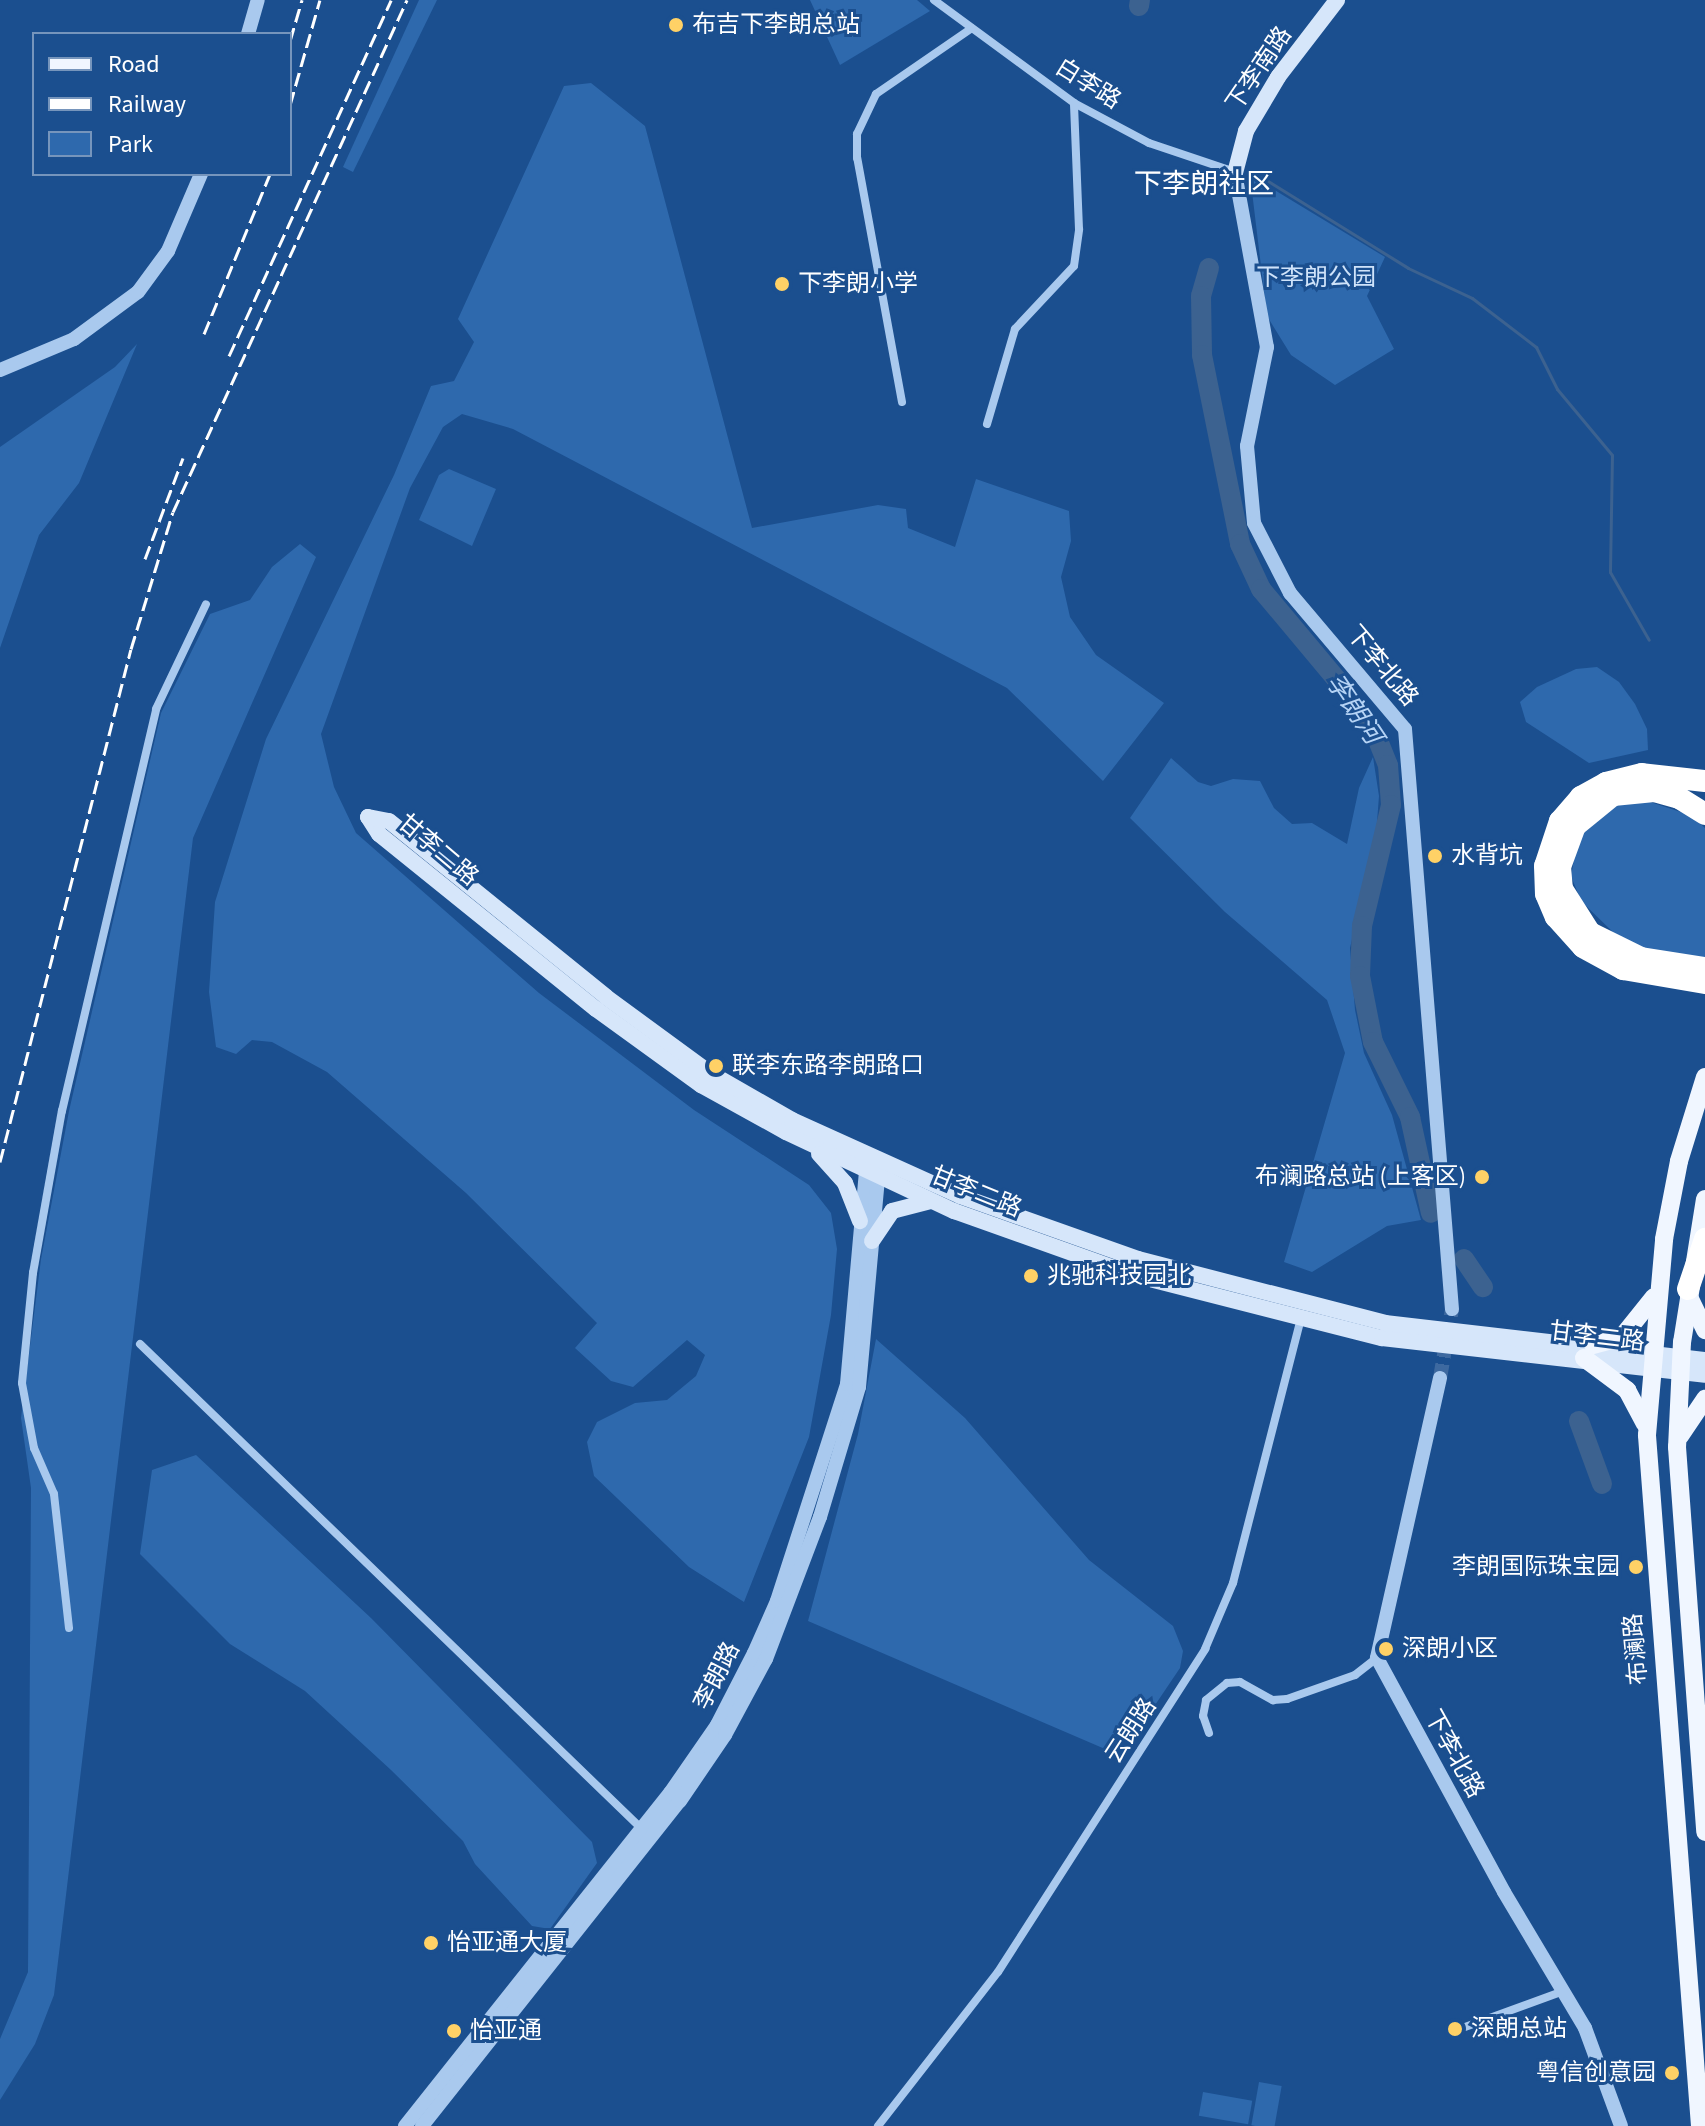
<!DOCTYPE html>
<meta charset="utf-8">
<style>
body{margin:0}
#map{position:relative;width:1705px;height:2126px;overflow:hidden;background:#1b4f8f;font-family:"Source Sans 3","Noto Sans SC",sans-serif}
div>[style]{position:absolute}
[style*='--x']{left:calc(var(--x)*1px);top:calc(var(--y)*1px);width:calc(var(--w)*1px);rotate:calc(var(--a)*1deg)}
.green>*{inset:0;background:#2e69ad;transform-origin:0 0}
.stream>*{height:3px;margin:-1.5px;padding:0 1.5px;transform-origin:1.5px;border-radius:1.5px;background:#3c6290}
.river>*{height:20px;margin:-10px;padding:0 10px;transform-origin:10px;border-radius:10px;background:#3c6290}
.tertiary-tunnel>*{height:14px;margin-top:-7px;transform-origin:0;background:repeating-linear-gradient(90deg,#3d69a0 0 14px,transparent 0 21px)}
.minor>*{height:8px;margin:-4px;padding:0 4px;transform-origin:4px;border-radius:4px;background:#a9c9ee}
.tertiary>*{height:14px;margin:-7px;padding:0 7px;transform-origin:7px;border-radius:7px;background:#a9c9ee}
.secondary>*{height:16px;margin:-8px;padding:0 8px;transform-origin:8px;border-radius:8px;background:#d6e6fa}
.primary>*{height:18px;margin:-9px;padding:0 9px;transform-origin:9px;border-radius:9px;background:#f0f6ff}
.motorway>*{height:22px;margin:-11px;padding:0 11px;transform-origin:11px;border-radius:11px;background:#fff}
.rail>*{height:3px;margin-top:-1.5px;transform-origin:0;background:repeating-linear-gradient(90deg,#fff 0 14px,transparent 0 20px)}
.dots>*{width:22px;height:22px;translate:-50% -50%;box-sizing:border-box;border:4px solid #1b4f8f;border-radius:50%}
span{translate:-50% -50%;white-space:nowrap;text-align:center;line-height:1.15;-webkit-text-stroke:6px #1b4f8f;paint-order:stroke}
.poi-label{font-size:24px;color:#fff}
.left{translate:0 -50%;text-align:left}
.right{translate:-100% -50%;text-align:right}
.street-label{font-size:24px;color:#fff}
.park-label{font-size:24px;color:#cfe3fa}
.water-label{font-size:26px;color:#b5d3f5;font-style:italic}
.quarter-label{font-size:28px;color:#fff}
.legend{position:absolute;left:32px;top:32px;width:260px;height:144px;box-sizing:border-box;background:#1b4f8f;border:2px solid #7695bc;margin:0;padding:10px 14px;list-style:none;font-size:24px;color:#fff}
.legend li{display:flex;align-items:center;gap:16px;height:40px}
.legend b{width:40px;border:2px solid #7695bc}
</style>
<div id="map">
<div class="green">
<div style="clip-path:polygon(419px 0,437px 0,353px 172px,343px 167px)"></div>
<div style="clip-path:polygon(810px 0,917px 0,930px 11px,840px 65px)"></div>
<div style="clip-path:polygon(591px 83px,645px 126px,752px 528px,878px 505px,906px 509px,908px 528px,955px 547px,976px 479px,1069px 511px,1071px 541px,1061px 577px,1070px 617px,1096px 655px,1164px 703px,1103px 781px,1007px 688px,513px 429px,462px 414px,443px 427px,410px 488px,321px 734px,334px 787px,356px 833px,539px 993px,694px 1110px,809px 1185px,831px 1213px,837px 1249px,831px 1315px,809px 1437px,744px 1602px,689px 1567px,594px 1476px,587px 1442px,597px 1422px,635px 1403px,667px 1400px,696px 1376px,705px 1355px,687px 1340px,633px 1387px,611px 1381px,575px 1348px,597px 1323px,466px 1193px,327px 1072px,272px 1042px,252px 1040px,236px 1054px,216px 1047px,209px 992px,215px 902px,266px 739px,394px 475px,431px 386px,454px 381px,474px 342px,458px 319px,564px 86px)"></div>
<div style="clip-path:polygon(1250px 175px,1385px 257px,1367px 296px,1394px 349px,1335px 385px,1291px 355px,1267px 316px)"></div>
<div style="clip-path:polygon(137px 344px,79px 483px,39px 535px,0 648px,0 447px,115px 367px)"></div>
<div style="clip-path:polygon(449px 469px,496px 489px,472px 546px,419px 520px,439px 475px)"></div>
<div style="clip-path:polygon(300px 544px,316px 557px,193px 838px,54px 1995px,35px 2044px,0 2100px,0 2039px,28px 1972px,31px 1488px,21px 1418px,41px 1259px,69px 1111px,161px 713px,210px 614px,250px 600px,272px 567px)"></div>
<div style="clip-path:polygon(1597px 667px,1619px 682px,1635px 704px,1647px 729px,1648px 750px,1589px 763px,1526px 722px,1520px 702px,1537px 687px,1576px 669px)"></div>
<div style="clip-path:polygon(1373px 757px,1379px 796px,1376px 835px,1350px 948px,1355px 1010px,1364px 1053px,1392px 1115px,1421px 1220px,1387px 1226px,1312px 1272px,1284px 1262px,1345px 1053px,1327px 1000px,1225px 912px,1130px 818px,1171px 758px,1198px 782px,1211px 786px,1233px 779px,1260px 781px,1274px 808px,1292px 824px,1312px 823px,1347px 844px,1359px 788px)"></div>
<div style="clip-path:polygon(1641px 799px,1690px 815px,1705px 828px,1705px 959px,1663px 956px,1619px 938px,1581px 901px,1571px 876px,1578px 838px,1616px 805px)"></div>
<div style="clip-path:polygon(876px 1339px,965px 1418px,1089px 1560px,1173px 1626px,1183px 1651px,1180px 1668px,1147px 1717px,1112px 1752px,808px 1621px,858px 1434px)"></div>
<div style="clip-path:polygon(196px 1455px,371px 1618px,592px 1842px,597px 1863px,550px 1929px,532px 1926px,475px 1864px,463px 1841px,391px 1770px,305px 1691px,230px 1644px,140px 1554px,152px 1470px)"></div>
<div style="left:1259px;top:2082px;width:23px;height:44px;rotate:10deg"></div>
<div style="left:1203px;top:2092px;width:50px;height:24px;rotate:10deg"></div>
</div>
<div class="stream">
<div style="--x:1255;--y:173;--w:180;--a:31.8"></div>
<div style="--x:1408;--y:268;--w:71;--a:25.1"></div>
<div style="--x:1472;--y:298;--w:81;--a:37.4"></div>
<div style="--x:1536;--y:347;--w:47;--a:63.4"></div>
<div style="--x:1557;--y:389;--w:86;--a:50.2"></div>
<div style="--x:1612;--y:455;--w:117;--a:91"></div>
<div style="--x:1610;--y:572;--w:78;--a:60.2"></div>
</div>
<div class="river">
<div style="--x:1139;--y:6;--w:6;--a:-81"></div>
<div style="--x:1209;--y:268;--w:29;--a:106"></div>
<div style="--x:1201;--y:296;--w:59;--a:89"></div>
<div style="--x:1202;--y:355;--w:193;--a:78.6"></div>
<div style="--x:1240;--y:544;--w:50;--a:65"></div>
<div style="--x:1261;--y:589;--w:134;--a:50.1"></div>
<div style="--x:1347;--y:692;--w:50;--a:55.7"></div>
<div style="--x:1375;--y:733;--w:35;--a:68"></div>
<div style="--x:1388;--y:765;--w:40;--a:85.7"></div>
<div style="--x:1391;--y:805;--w:124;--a:103.5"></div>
<div style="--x:1362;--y:926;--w:50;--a:92.3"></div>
<div style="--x:1360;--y:976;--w:67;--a:78.9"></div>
<div style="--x:1373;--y:1042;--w:84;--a:63.7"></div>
<div style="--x:1410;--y:1117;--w:98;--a:77.7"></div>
<div style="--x:1464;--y:1259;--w:34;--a:56"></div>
<div style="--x:1579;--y:1421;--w:67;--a:69.9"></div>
</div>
<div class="tertiary-tunnel">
<div style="--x:1440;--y:1378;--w:70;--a:-80.1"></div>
</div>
<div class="minor">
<div style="--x:934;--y:0;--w:174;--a:36.3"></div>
<div style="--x:1074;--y:103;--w:85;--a:28.1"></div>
<div style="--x:1149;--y:143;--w:91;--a:18.6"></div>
<div style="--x:902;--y:402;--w:248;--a:-100.4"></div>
<div style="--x:857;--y:158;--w:24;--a:-90"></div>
<div style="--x:857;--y:134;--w:44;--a:-64.6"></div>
<div style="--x:876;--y:94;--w:116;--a:-34.5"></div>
<div style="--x:987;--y:424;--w:99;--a:-73.6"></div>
<div style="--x:1015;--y:329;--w:86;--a:-46.9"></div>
<div style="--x:1074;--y:266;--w:37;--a:-82"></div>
<div style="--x:1079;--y:229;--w:126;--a:-92.3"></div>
<div style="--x:140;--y:1344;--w:701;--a:44.02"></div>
<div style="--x:69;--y:1628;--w:135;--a:-96.4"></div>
<div style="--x:54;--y:1494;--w:50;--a:-113.5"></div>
<div style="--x:34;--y:1448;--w:66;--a:-100.5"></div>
<div style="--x:22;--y:1383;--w:111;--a:-84.3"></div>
<div style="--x:33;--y:1273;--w:165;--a:-79.9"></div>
<div style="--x:62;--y:1111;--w:413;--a:-76.8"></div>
<div style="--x:156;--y:709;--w:116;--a:-64.5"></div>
<div style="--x:1209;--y:1733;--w:18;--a:-109"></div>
<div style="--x:1203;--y:1716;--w:16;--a:-79"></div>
<div style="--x:1206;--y:1700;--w:27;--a:-39"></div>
<div style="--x:1227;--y:1683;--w:13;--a:-4"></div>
<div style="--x:1240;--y:1682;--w:38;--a:29"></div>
<div style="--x:1273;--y:1700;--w:14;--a:-4"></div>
<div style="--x:1287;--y:1699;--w:72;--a:-19.4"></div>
<div style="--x:1355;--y:1675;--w:28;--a:-38"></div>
<div style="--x:1465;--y:2027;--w:105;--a:-20"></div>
<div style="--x:878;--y:2126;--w:195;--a:-52.1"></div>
<div style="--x:998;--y:1972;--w:384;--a:-57.3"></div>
<div style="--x:1205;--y:1649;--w:72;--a:-67"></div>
<div style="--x:1233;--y:1583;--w:277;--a:-75.6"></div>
</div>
<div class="tertiary">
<div style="--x:248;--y:34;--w:35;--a:-74"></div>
<div style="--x:1235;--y:173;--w:177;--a:79.6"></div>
<div style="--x:1267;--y:347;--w:101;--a:101.4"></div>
<div style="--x:1247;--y:446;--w:77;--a:84.8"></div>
<div style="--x:1254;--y:523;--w:79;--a:62.8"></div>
<div style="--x:1290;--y:593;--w:178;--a:49.8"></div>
<div style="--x:1405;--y:729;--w:582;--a:85.37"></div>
<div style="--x:0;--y:370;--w:80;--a:-22.7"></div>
<div style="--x:74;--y:339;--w:79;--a:-36.3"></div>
<div style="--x:138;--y:292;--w:51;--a:-53.8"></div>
<div style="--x:168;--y:251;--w:84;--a:-66.8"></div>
<div style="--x:1440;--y:1378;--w:287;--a:102.7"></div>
<div style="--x:1377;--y:1658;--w:266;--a:61.5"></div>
<div style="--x:1504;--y:1892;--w:158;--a:59.2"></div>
<div style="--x:1585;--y:2028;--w:104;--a:69.8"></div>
<div style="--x:405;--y:2126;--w:426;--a:-51.5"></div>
<div style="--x:670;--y:1793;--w:83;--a:-55.3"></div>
<div style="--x:717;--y:1725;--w:81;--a:-62.8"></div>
<div style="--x:754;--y:1653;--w:57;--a:-66.1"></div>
<div style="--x:777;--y:1601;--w:228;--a:-72.1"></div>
<div style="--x:847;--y:1384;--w:226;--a:-84.9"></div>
<div style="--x:422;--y:2126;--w:415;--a:-51.6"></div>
<div style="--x:680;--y:1801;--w:80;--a:-55.7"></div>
<div style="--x:725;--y:1735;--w:86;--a:-61.7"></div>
<div style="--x:766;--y:1659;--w:152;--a:-69.2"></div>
<div style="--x:820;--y:1517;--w:136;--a:-73.3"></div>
<div style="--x:859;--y:1387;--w:222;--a:-84.8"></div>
</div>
<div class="secondary">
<div style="--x:1235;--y:173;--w:43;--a:-75.3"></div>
<div style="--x:1246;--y:131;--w:63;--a:-59.3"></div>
<div style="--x:1278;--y:77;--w:97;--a:-52.5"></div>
<div style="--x:368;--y:817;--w:20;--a:57"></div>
<div style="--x:379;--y:834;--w:279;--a:38.9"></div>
<div style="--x:596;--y:1009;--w:130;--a:35.9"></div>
<div style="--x:701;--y:1085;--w:97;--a:28.9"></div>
<div style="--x:786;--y:1132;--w:186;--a:25.2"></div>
<div style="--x:954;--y:1211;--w:191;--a:19.6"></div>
<div style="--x:1134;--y:1275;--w:256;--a:14.3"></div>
<div style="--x:1382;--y:1338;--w:325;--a:6.5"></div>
<div style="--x:368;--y:817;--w:21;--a:11"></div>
<div style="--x:389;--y:821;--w:279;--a:39"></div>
<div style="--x:606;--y:997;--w:129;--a:36.2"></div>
<div style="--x:710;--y:1073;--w:95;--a:29.8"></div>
<div style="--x:792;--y:1120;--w:184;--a:24.3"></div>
<div style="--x:960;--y:1196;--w:189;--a:19.5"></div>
<div style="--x:1138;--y:1259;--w:255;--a:14.5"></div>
<div style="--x:1385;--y:1323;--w:322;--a:6.6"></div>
<div style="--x:819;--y:1154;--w:39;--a:48"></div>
<div style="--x:845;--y:1183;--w:41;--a:68.5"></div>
<div style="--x:872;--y:1241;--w:36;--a:-56"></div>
<div style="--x:892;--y:1211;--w:40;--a:-14.4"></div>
</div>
<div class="primary">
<div style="--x:1705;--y:1199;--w:145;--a:99.1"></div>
<div style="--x:1682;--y:1342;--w:105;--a:92.7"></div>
<div style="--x:1677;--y:1447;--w:386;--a:85.8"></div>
<div style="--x:1689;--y:1297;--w:37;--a:64"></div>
<div style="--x:1593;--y:1345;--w:30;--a:-15"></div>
<div style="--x:1622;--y:1337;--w:51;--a:-51.3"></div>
<div style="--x:1584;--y:1358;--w:54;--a:36.7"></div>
<div style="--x:1627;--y:1390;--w:38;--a:62"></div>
<div style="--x:1680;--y:1436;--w:45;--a:-56"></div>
<div style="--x:1700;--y:2126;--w:693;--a:-94.39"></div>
<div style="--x:1647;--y:1435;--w:197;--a:-85"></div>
<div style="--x:1664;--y:1239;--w:79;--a:-79.1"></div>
<div style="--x:1679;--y:1161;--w:88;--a:-72.8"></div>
</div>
<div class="motorway">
<div style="--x:1705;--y:781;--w:63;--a:-173.7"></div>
<div style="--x:1642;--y:774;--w:37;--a:166"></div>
<div style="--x:1606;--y:783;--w:29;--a:151"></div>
<div style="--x:1581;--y:797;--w:32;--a:131"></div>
<div style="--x:1560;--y:821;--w:47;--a:108.4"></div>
<div style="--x:1545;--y:866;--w:28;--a:88"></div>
<div style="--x:1546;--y:894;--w:25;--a:67"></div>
<div style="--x:1556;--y:917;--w:40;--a:48"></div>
<div style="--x:1583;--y:947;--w:46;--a:28.8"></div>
<div style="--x:1623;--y:969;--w:83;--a:9.7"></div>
<div style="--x:1705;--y:814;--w:31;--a:-148"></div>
<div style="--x:1679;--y:798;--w:26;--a:-164"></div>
<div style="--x:1654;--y:791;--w:41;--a:174.4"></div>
<div style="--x:1613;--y:795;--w:49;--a:140.8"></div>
<div style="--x:1575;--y:826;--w:44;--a:110.1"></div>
<div style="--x:1560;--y:867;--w:22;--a:85"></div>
<div style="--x:1562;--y:889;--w:52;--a:57.5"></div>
<div style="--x:1590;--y:933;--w:57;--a:26.1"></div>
<div style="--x:1641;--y:958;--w:65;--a:8.9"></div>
<div style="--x:1688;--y:1289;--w:53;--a:-71.2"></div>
</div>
<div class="rail">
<div style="--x:290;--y:41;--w:43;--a:-73.7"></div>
<div style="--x:290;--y:105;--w:109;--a:-74.1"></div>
<div style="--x:204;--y:334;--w:173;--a:-67.6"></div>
<div style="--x:229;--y:356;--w:391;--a:-65.5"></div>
<div style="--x:145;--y:559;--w:108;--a:-69.4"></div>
<div style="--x:0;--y:1162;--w:529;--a:-75.68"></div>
<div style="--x:131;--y:649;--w:143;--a:-73"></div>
<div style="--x:173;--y:512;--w:563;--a:-65.44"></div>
</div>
<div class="dots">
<div style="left:676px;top:25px;background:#ffd166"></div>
<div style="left:782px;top:284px;background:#ffd166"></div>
<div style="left:1435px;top:856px;background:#ffd166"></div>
<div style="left:716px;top:1066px;background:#ffd166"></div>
<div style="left:1482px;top:1177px;background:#ffd166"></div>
<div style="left:1031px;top:1276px;background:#ffd166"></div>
<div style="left:1636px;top:1567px;background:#ffd166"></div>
<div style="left:1386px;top:1649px;background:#ffd166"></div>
<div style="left:431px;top:1943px;background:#ffd166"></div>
<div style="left:1455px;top:2029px;background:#ffd166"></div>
<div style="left:454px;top:2031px;background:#ffd166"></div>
<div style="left:1672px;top:2073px;background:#ffd166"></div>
</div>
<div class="poi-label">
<span class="left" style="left:692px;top:25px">布吉下李朗总站</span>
<span class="left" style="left:798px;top:284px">下李朗小学</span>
<span class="left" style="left:1451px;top:856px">水背坑</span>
<span class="left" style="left:732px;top:1066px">联李东路李朗路口</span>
<span class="right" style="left:1466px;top:1177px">布澜路总站 (上客区)</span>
<span class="left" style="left:1047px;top:1276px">兆驰科技园北</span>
<span class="right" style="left:1620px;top:1567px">李朗国际珠宝园</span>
<span class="left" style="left:1402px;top:1649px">深朗小区</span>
<span class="left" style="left:447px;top:1943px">怡亚通大厦</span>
<span class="left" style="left:1471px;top:2029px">深朗总站</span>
<span class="left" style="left:470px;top:2031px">怡亚通</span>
<span class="right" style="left:1656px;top:2073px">粤信创意园</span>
</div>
<div class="street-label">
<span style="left:1259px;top:69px;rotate:-56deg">下李南路</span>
<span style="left:1088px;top:84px;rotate:32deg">白李路</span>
<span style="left:1382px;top:666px;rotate:50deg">下李北路</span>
<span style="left:438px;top:850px;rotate:40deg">甘李二路</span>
<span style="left:976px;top:1192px;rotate:22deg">甘李二路</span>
<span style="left:1597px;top:1337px;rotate:7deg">甘李二路</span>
<span style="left:1636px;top:1649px;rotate:-95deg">布澜路</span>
<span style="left:717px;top:1676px;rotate:-63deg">李朗路</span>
<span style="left:1131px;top:1731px;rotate:-57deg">云朗路</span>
<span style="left:1454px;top:1754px;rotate:61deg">下李北路</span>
</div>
<div class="park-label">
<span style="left:1316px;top:278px">下李朗公园</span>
</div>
<div class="water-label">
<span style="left:1354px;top:709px;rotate:56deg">李朗河</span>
</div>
<div class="quarter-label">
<span style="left:1204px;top:184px">下李朗社区</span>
</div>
<ul class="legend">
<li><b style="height:10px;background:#f0f6ff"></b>Road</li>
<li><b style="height:10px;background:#fff"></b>Railway</li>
<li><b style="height:22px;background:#2e69ad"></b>Park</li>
</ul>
</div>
